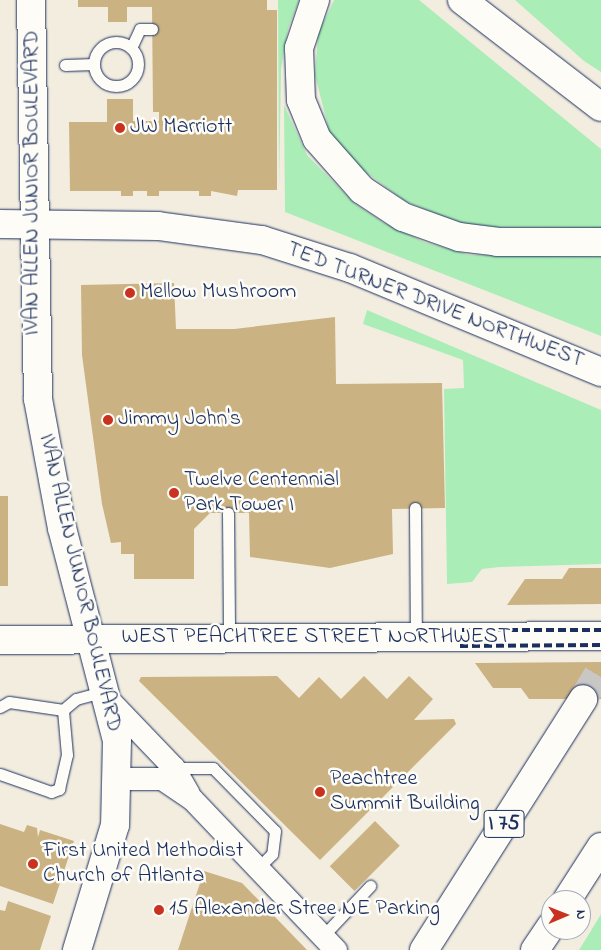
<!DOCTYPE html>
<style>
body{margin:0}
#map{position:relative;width:601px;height:950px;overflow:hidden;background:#f3ede0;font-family:"Indie Flower",sans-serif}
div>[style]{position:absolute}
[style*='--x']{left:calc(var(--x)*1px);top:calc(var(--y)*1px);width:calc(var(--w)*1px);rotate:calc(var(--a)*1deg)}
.green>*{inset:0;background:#abedb6}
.building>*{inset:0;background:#cbb282;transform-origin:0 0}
.highway-tunnel>*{height:28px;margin-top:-14px;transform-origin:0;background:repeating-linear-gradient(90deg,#c8c7c6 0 28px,transparent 0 42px)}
.roads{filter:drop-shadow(0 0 1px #1b2f5e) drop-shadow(0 0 1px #1b2f5e)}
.lane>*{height:11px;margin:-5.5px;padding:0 5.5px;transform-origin:5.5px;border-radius:5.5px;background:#fdfcf7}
.lane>.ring{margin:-5.5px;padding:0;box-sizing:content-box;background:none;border:11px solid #fdfcf7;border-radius:50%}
.street>*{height:22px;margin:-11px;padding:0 11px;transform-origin:11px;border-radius:11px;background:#fdfcf7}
.secondary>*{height:28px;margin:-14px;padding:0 14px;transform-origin:14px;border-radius:14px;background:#fdfcf7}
.primary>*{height:28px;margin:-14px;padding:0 14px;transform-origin:14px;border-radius:14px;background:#fdfcf7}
.highway>*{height:28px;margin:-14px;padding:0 14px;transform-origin:14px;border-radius:14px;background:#fdfcf7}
.rail>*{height:4px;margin-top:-2px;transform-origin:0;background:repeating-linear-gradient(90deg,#1b2f5e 0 8px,transparent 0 12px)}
.dots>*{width:14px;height:14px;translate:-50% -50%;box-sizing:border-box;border:2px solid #fdfcf7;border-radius:50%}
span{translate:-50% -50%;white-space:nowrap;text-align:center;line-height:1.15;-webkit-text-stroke:5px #fdfcf7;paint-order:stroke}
.shield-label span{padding:1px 4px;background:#fdfcf7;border:1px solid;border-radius:4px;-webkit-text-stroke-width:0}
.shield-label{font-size:21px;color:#1b2f5e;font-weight:700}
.poi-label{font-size:22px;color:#1b2f5e}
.left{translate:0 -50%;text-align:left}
.street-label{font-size:22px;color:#1b2f5e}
.north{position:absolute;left:541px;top:890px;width:50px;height:50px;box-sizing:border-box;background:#fdfcf7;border:1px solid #a3aaba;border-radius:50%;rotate:89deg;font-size:14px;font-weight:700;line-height:20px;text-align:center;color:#1b2f5e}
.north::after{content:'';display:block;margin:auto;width:18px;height:22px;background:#c8321e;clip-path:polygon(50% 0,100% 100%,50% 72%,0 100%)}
</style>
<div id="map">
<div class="green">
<div style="clip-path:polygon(278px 0,299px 0,288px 29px,281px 69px,279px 189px)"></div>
<div style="clip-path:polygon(334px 0,419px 0,601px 149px,601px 228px,486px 227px,456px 222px,405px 201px,348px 159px,331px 138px,315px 75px,318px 34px)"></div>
<div style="clip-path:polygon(515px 0,601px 0,601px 72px,584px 61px)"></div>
<div style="clip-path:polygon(284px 105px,307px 155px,355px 204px,384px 223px,424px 242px,469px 255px,601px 257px,601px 336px,285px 212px)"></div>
<div style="clip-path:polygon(367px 310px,601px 410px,601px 564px,500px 567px,482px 569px,472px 582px,447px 584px,444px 389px,464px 388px,463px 360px,363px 324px)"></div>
<div style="clip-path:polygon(601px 914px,601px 950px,579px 950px,592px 929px)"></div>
</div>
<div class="building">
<div style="clip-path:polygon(78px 0,267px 0,267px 10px,277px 10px,277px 190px,238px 190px,237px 196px,211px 191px,211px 196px,199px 196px,199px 191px,159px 191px,159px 196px,147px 196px,147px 191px,133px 191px,133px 196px,121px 196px,121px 191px,70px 191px,69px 122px,107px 122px,107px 99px,133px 99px,133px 121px,159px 121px,159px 112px,153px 112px,152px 7px,127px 7px,127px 22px,108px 22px,108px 7px,78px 7px)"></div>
<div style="clip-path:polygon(174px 283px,176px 329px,234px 329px,335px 317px,336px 384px,442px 383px,445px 508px,392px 509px,393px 554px,330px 568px,250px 557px,249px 513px,210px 513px,194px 529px,194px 579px,134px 579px,134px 554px,121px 554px,121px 542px,111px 543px,102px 504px,82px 355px,81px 285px)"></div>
<div style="left:0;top:496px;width:8px;height:90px"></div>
<div style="clip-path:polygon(569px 568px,601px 568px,601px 604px,507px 605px,525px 579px,562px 579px)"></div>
<div style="clip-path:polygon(601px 662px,601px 699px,529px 699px,521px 688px,493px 688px,475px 663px)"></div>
<div style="clip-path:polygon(277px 676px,299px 698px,319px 677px,341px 699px,364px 676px,387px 699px,409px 676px,433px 699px,414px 720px,454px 719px,456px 724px,320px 860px,139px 681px,141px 677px)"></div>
<div style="left:375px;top:821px;width:35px;height:64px;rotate:45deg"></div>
<div style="clip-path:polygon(0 824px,24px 832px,27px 825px,37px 828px,38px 837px,40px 830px,74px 841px,53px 904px,0 886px)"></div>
<div style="clip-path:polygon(204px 871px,242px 883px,307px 950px,178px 950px)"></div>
<div style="clip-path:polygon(8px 901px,51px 916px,40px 950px,0 950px,0 910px,5px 911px)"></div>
</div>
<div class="highway-tunnel">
<div style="--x:583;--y:699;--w:35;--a:-59"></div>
</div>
<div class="roads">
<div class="lane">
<div class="ring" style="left:94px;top:42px;width:33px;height:33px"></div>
<div style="--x:131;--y:48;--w:21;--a:-65"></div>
<div style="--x:140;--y:29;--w:12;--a:0"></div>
<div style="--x:65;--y:65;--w:29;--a:-2"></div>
<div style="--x:415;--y:508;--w:130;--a:89.6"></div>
<div style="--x:228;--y:513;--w:126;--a:89.5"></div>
<div style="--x:0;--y:707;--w:10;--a:-29"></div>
<div style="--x:9;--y:702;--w:55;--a:8.4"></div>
<div style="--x:63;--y:710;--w:17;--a:-40"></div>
<div style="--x:76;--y:699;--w:31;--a:-15"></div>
<div style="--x:174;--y:768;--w:39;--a:0"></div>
<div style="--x:213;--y:768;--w:88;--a:45.5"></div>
<div style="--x:275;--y:831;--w:23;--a:97"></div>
<div style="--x:272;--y:854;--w:20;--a:135"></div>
<div style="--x:0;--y:774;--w:54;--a:19.4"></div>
<div style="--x:51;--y:792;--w:9;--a:-21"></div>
<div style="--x:59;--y:789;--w:35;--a:-77"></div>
<div style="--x:67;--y:755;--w:45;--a:-95.1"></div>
<div style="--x:323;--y:936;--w:69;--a:-46.8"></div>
</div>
<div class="street">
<div style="--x:109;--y:700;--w:94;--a:46.3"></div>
<div style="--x:174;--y:768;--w:30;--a:60"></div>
<div style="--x:119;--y:779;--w:43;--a:0"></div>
<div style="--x:162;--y:779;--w:36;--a:34"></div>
<div style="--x:192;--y:799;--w:209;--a:46.4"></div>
</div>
<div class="secondary">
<div style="--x:31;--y:0;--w:399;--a:89"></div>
<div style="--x:38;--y:399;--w:131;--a:79.5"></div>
<div style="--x:62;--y:528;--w:219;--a:75.5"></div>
<div style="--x:117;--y:740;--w:85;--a:91.3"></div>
<div style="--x:115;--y:825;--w:131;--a:106.9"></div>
<div style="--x:0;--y:224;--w:158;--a:0.7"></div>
<div style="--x:158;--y:226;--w:105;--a:7.7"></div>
<div style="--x:262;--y:240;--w:92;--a:17.7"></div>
<div style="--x:350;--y:268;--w:272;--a:22.5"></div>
<div style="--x:0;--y:640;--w:601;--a:-0.38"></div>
</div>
<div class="primary">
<div style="--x:462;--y:0;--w:175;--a:37.6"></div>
</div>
<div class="highway">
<div style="--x:315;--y:0;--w:51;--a:108.4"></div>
<div style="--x:299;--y:48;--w:52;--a:87.8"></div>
<div style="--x:301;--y:100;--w:42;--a:67.7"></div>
<div style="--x:317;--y:139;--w:68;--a:48.6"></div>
<div style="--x:362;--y:190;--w:49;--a:33.4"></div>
<div style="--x:403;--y:217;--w:59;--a:19.7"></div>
<div style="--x:459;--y:237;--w:38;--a:7"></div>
<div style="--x:497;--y:242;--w:104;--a:0"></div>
<div style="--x:567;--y:900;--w:63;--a:-57.3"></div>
<div style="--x:424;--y:950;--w:297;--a:-57.6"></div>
<div style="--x:535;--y:950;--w:29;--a:-56"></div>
</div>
</div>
<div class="rail">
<div style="--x:462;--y:630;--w:139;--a:0"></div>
<div style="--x:460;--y:646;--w:141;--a:-0.4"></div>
</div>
<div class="dots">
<div style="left:120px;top:128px;background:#c8321e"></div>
<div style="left:130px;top:293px;background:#c8321e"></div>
<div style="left:108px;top:420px;background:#c8321e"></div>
<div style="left:174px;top:493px;background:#c8321e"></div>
<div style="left:320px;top:792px;background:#c8321e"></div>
<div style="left:33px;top:864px;background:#c8321e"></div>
<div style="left:159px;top:910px;background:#c8321e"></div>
</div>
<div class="shield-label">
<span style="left:504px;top:824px">I 75</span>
</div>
<div class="poi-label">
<span class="left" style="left:130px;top:128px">JW Marriott</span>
<span class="left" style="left:140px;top:293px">Mellow Mushroom</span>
<span class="left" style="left:118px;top:420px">Jimmy John's</span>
<span class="left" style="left:184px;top:493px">Twelve Centennial<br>Park Tower I</span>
<span class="left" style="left:330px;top:792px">Peachtree<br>Summit Building</span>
<span class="left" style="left:43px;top:864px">First United Methodist<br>Church of Atlanta</span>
<span class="left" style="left:169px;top:910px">15 Alexander Stree NE Parking</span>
</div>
<div class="street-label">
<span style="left:33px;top:183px;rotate:-90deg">IVAN ALLEN JUNIOR BOULEVARD</span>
<span style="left:435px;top:306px;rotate:21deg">TED TURNER DRIVE NORTHWEST</span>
<span style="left:79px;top:583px;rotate:77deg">IVAN ALLEN JUNIOR BOULEVARD</span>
<span style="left:316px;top:638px">WEST PEACHTREE STREET NORTHWEST</span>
</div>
<div class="north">N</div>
</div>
